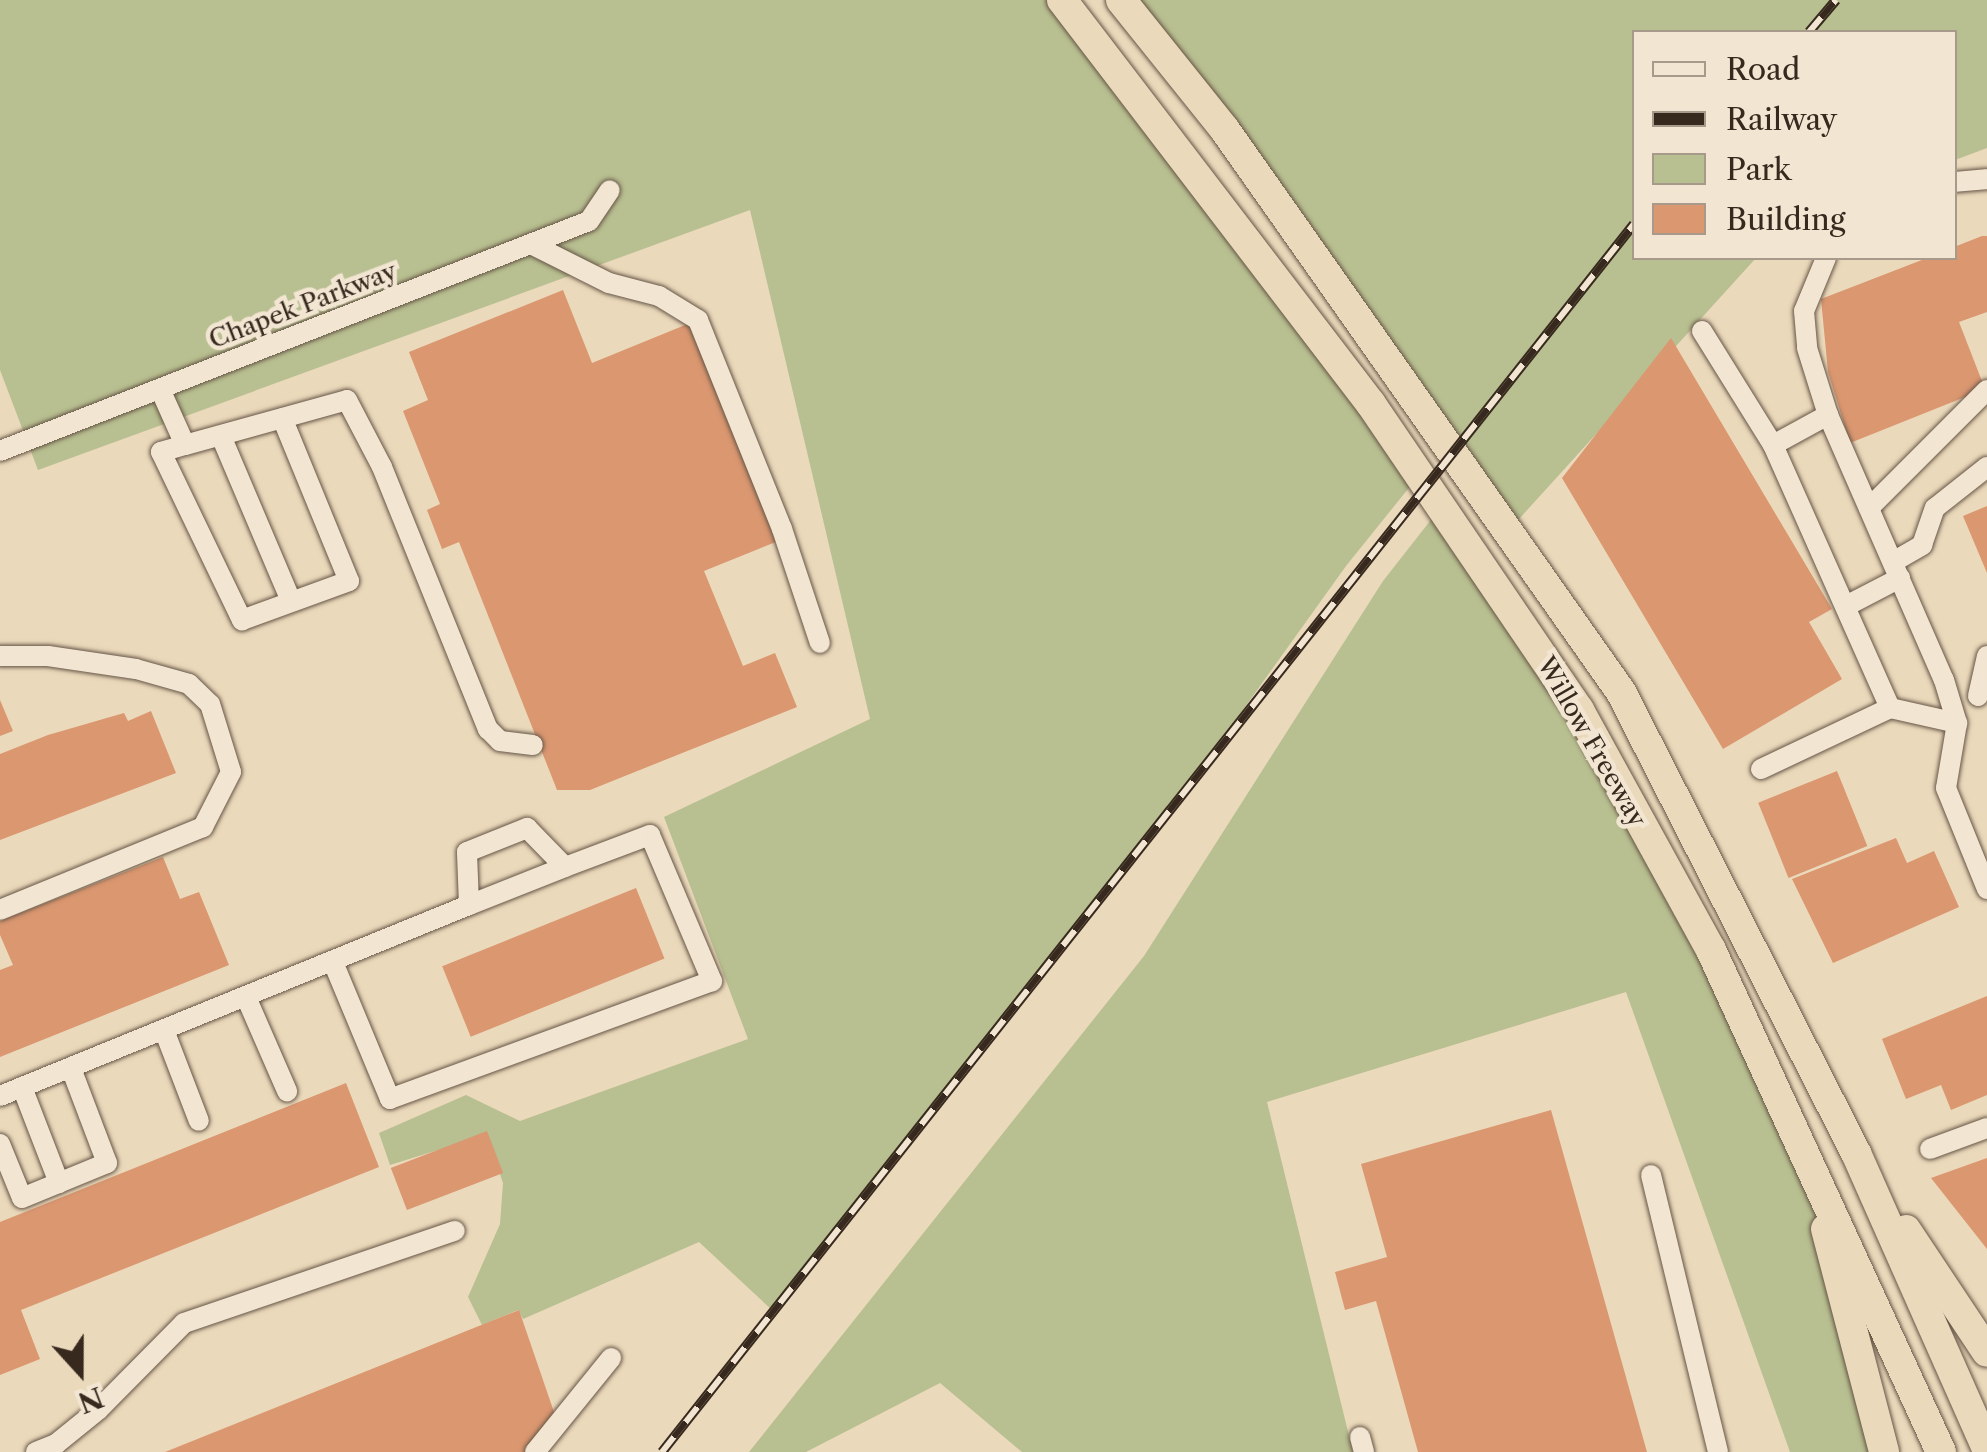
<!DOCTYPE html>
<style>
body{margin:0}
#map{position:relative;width:1987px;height:1452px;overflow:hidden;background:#ebd9bb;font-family:"Libre Caslon Text",serif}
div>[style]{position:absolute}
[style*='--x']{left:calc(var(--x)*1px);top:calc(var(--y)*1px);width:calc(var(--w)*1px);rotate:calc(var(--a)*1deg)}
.green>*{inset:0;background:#b8bf90}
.building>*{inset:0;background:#da9770;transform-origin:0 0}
.roads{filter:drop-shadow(0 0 2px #655546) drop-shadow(0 0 2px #655546)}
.minor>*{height:20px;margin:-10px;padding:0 10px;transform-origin:10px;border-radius:10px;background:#f2e6d3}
.highway>*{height:30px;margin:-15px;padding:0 15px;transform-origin:15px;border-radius:15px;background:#ebd9bb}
.rail>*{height:10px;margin-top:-5px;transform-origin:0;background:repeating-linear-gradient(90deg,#f2e6d3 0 19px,#38291f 0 38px);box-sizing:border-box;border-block:2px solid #38291f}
span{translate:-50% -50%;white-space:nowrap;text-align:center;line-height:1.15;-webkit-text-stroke:9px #f2e6d3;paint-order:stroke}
.street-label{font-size:25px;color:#38291f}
.legend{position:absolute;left:1632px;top:30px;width:325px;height:230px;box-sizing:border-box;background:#f2e6d3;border:2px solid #a89a8b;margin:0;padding:12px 18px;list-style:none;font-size:30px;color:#38291f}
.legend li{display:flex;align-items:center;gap:20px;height:50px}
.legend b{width:50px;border:2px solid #a89a8b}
.north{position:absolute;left:30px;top:1322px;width:100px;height:100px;-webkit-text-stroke:8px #f2e6d3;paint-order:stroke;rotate:159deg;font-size:28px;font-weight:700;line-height:40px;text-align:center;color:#38291f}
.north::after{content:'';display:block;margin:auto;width:35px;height:45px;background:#38291f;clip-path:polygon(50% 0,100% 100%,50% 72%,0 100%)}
</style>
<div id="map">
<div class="green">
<div style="clip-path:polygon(0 0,1062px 0,1416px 479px,1346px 566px,1187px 788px,773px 1311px,699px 1242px,523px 1319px,518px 1310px,482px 1325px,468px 1297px,500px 1224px,503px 1183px,489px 1142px,451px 1146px,390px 1165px,379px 1133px,466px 1095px,520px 1121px,748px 1039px,664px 817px,870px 719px,750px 210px,38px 470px,0 370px)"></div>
<div style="clip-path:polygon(1121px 0,1987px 0,1987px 148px,1955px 160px,1954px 32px,1634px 32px,1634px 258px,1756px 258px,1509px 530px)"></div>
<div style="clip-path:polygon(1441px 507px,1579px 710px,1803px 1144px,1884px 1452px,1790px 1452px,1626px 992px,1267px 1102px,1353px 1452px,1022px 1452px,940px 1383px,806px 1452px,749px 1452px,1144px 956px,1383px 581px)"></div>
</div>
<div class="building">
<div style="clip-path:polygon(1982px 236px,1987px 236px,1987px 312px,1959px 322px,1985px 389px,1850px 443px,1828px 372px,1821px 299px,1927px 258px,1954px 258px,1954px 247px)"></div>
<div style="clip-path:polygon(563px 290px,592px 363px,695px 321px,783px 539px,704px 571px,743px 666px,775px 653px,797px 707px,590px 790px,557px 790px,459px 542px,442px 549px,427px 510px,440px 504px,403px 411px,428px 400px,409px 352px)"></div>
<div style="clip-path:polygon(1671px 338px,1832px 609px,1809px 622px,1842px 679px,1723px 749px,1562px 478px)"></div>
<div style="clip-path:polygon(1987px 506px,1987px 573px,1963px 516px)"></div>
<div style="clip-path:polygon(0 700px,13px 731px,0 736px)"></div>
<div style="clip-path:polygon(151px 711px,176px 773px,0 840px,0 754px,48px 735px,124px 713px,128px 721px)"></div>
<div style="left:1837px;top:771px;width:81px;height:85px;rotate:68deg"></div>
<div style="clip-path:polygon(1896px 838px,1907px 863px,1934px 851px,1959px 907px,1833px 963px,1792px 879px)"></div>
<div style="clip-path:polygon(163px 857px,180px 899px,199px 892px,229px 965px,0 1057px,0 970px,13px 965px,0 935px,0 921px)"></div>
<div style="left:636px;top:888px;width:76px;height:209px;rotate:68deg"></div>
<div style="clip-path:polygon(1987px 996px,1987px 1095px,1951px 1110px,1941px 1085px,1906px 1099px,1882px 1039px)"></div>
<div style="clip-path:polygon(346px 1083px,379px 1167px,21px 1310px,40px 1359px,0 1375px,0 1222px)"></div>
<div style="clip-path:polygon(1551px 1110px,1647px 1452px,1418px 1452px,1376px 1301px,1345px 1310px,1335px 1272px,1387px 1257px,1361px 1164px)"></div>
<div style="left:487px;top:1131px;width:45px;height:103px;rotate:69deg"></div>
<div style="clip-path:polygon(1987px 1158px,1987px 1249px,1931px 1178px)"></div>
<div style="clip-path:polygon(519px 1310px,555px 1415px,525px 1452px,165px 1452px)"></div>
</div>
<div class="roads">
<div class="minor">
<div style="--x:1954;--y:182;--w:33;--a:-5"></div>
<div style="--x:531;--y:244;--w:87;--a:26.6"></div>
<div style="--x:609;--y:283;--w:52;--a:14.6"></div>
<div style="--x:659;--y:296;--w:46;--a:31.6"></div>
<div style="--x:698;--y:320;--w:225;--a:68.1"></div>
<div style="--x:782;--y:529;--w:120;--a:71.6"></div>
<div style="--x:1826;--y:258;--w:57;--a:112.5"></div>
<div style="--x:1804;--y:311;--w:37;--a:85"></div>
<div style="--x:1807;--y:348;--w:70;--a:72.6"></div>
<div style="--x:1828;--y:415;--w:289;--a:66.4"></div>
<div style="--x:1944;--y:680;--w:45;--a:73.2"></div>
<div style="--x:1957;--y:723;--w:66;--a:99.6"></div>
<div style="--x:1946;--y:788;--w:109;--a:67.9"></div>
<div style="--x:1702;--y:331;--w:134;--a:58.1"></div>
<div style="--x:1773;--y:445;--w:63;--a:-28.6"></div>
<div style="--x:160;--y:389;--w:61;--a:65.9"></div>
<div style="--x:185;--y:445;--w:168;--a:-15.5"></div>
<div style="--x:347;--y:400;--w:76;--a:62.4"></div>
<div style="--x:382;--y:467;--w:283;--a:68"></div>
<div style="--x:488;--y:729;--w:17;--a:45"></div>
<div style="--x:500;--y:741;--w:33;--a:7"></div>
<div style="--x:221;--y:436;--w:179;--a:67"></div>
<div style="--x:185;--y:445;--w:25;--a:164"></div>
<div style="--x:161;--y:452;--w:187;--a:64.3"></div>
<div style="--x:242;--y:620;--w:114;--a:-20"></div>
<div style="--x:349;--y:581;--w:176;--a:-112.3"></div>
<div style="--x:1773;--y:445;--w:288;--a:66"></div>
<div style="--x:0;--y:451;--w:632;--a:-21.33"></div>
<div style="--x:589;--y:221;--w:37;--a:-56"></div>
<div style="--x:1869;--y:508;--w:167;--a:-45"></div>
<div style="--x:1893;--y:562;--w:34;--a:-30"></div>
<div style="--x:1922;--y:545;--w:39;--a:-71"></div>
<div style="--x:1935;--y:508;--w:66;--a:-38.3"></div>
<div style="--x:1846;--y:606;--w:61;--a:-27.4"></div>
<div style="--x:0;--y:656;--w:48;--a:0"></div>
<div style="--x:48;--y:656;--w:89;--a:8.4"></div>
<div style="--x:136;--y:669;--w:55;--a:15.8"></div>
<div style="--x:189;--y:684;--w:29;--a:44"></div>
<div style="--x:210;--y:704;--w:71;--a:72.8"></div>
<div style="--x:231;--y:772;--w:62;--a:117"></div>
<div style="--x:203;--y:827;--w:219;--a:157.8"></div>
<div style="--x:1978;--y:696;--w:41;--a:-77.3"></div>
<div style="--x:1761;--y:769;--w:143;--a:-25.3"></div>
<div style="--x:1890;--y:708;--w:69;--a:12.6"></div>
<div style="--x:469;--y:905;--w:103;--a:-21.6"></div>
<div style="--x:246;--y:997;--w:103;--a:66.4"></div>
<div style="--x:164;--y:1030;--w:97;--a:69"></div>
<div style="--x:22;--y:1087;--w:103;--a:68.9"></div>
<div style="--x:0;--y:1096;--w:506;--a:-22.16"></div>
<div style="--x:469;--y:905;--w:53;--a:-92.2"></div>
<div style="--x:467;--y:852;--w:65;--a:-21.8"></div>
<div style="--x:527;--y:828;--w:54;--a:45.7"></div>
<div style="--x:565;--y:867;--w:91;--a:-20.6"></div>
<div style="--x:650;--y:835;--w:159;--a:67"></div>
<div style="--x:712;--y:981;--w:343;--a:159.9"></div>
<div style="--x:390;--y:1099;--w:148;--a:-112.6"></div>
<div style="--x:0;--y:1144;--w:58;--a:67.8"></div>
<div style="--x:22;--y:1198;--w:92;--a:-22.4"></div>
<div style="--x:107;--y:1163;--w:102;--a:-110.8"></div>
<div style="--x:1930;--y:1149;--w:61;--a:-20.2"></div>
<div style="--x:1651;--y:1175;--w:285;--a:76.4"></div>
<div style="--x:1360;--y:1437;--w:16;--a:75"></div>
<div style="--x:36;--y:1452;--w:22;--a:-22"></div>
<div style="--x:56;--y:1444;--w:54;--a:-39"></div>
<div style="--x:98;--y:1410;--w:122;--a:-45.3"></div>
<div style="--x:184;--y:1323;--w:286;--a:-18.8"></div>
<div style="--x:535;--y:1452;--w:121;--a:-51"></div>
</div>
<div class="highway">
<div style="--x:1062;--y:0;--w:509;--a:52.59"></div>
<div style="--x:1371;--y:404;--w:370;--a:55.8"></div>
<div style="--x:1579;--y:710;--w:274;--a:61.2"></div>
<div style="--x:1711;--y:950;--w:552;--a:65.38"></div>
<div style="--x:1121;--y:0;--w:166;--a:51.3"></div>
<div style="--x:1225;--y:130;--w:688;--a:54.83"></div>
<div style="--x:1621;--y:692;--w:517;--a:62.99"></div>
<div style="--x:1856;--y:1153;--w:323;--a:66.1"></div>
<div style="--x:1826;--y:1229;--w:230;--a:75.4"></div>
<div style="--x:1906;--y:1230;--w:146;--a:56.4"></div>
</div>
</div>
<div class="rail">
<div style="--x:1809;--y:32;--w:42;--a:-49.8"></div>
<div style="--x:662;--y:1452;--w:1566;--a:-51.64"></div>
</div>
<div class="street-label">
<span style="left:303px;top:306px;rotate:-21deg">Chapek Parkway</span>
<span style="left:1591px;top:742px;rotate:60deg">Willow Freeway</span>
</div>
<ul class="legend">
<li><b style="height:12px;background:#f2e6d3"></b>Road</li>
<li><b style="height:12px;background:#38291f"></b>Railway</li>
<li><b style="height:28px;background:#b8bf90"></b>Park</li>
<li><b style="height:28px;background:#da9770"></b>Building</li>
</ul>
<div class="north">N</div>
</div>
